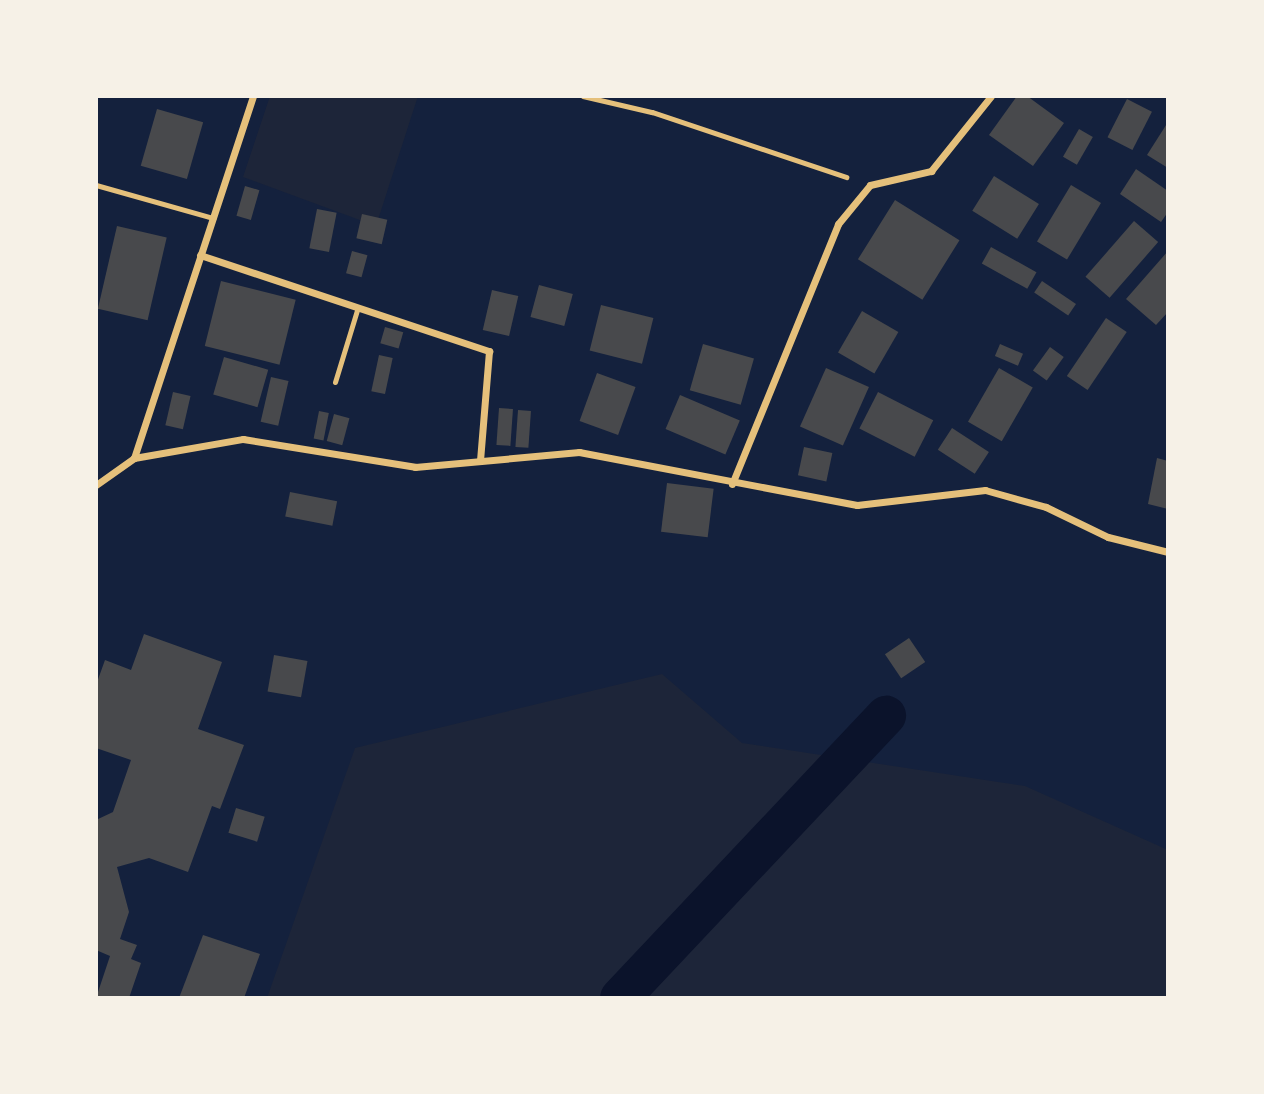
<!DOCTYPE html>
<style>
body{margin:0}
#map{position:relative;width:1264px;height:1094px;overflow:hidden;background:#14213d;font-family:"Sofia Sans Condensed",sans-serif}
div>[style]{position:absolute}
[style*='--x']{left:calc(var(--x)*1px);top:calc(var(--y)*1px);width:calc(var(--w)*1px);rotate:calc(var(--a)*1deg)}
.green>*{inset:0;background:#1d2539}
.canal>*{height:40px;margin:-20px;padding:0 20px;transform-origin:20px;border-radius:20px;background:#0b132b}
.building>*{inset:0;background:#48494c;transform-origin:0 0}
.path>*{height:4.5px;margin:-2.25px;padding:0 2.25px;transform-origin:2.25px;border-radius:2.25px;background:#e5c07b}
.service>*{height:5px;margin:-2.5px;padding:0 2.5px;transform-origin:2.5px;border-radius:2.5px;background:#e5c07b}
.minor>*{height:7px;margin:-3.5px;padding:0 3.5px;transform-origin:3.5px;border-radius:3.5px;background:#e5c07b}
span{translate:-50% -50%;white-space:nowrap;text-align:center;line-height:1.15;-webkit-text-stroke:5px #f6f1e7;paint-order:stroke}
.frame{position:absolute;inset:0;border:98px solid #f6f1e7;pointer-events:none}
</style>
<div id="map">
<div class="green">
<div style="clip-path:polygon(270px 96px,418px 96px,376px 226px,243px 177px)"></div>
<div style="clip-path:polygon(662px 674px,742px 743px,1025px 786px,1168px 850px,1168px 998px,267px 998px,355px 748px)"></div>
</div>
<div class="canal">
<div style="--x:620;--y:998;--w:388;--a:-46.7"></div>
</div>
<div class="building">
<div style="clip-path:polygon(1017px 96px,1027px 96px,1064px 123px,1033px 166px,989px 135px)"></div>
<div style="left:1127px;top:99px;width:28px;height:43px;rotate:27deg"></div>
<div style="left:157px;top:109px;width:48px;height:59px;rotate:16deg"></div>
<div style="clip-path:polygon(1168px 122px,1168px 168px,1147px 155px)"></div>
<div style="left:1079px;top:129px;width:16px;height:32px;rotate:30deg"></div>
<div style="clip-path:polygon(1136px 169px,1168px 191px,1168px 212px,1161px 222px,1120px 194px)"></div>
<div style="left:994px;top:176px;width:53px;height:41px;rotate:32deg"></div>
<div style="left:1071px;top:185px;width:35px;height:66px;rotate:31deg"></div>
<div style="left:245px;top:186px;width:15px;height:31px;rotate:16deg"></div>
<div style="left:895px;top:200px;width:76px;height:70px;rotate:32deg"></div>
<div style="left:317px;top:209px;width:20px;height:40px;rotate:11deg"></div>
<div style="left:362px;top:214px;width:26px;height:25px;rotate:13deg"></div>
<div style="left:1134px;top:221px;width:32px;height:74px;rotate:41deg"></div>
<div style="left:117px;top:226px;width:51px;height:85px;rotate:13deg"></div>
<div style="left:991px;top:247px;width:52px;height:19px;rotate:29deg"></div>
<div style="left:352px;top:251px;width:16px;height:23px;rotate:15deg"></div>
<div style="clip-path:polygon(1168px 251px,1168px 312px,1156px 325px,1126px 299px)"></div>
<div style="left:221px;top:281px;width:77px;height:67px;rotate:14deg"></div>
<div style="left:1042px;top:281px;width:41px;height:14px;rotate:34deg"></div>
<div style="left:539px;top:285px;width:35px;height:33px;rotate:15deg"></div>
<div style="left:492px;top:290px;width:27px;height:41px;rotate:13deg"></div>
<div style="left:601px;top:305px;width:54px;height:47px;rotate:14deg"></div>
<div style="left:862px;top:311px;width:42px;height:48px;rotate:30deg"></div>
<div style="left:1106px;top:318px;width:25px;height:70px;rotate:34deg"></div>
<div style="left:385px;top:327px;width:19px;height:17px;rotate:16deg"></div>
<div style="left:703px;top:344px;width:53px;height:48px;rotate:16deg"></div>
<div style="left:1000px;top:344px;width:25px;height:13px;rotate:23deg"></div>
<div style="left:1050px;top:347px;width:17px;height:29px;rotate:36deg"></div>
<div style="left:379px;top:355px;width:14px;height:37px;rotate:12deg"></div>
<div style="left:224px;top:357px;width:46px;height:39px;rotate:16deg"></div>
<div style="left:826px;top:368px;width:47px;height:64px;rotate:24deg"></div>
<div style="left:999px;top:368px;width:39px;height:62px;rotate:30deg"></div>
<div style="left:597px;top:373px;width:41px;height:51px;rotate:20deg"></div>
<div style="left:271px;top:377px;width:18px;height:46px;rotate:13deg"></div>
<div style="left:173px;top:392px;width:18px;height:34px;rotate:13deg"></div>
<div style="left:878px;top:392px;width:62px;height:41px;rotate:27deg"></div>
<div style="left:680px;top:395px;width:65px;height:37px;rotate:23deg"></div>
<div style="left:499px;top:408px;width:14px;height:37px;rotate:4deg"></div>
<div style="left:518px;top:410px;width:13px;height:37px;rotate:4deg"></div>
<div style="left:319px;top:411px;width:10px;height:28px;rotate:11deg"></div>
<div style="left:334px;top:414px;width:16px;height:28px;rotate:15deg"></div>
<div style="left:952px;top:428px;width:44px;height:26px;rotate:33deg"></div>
<div style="left:804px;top:447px;width:29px;height:29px;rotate:12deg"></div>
<div style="clip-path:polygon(1157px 458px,1168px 461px,1168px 509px,1148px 504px)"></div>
<div style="left:667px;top:483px;width:47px;height:49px;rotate:7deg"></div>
<div style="left:290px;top:492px;width:48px;height:25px;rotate:11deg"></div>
<div style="clip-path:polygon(144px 634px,222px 662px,198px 729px,244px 745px,220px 809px,212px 806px,188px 872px,149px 858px,117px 867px,129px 912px,120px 939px,137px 945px,131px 959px,141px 963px,129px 998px,96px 998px,110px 956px,96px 950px,96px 820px,113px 812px,131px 760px,96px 748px,96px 685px,105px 660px,131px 670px)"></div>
<div style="left:909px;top:638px;width:29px;height:29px;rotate:56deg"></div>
<div style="left:274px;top:655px;width:34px;height:37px;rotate:10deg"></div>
<div style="left:236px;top:808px;width:30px;height:26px;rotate:17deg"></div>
<div style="clip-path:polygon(203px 935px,260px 954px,244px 998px,179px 998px)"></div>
</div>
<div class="path">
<div style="--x:583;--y:96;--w:71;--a:13.1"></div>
<div style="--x:652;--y:112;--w:205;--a:18.5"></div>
</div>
<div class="service">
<div style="--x:96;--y:185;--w:122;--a:15.8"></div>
<div style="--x:335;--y:382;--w:78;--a:-73"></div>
</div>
<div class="minor">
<div style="--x:200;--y:255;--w:305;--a:18.4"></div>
<div style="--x:489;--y:351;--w:110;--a:94.7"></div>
<div style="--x:134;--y:458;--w:381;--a:-71.8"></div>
<div style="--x:732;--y:484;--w:281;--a:-67.8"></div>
<div style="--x:838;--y:224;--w:50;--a:-50.6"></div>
<div style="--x:870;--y:185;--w:63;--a:-12.9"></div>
<div style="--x:931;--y:171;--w:96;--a:-51.3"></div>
<div style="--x:96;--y:485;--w:47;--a:-35.4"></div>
<div style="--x:134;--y:458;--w:111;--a:-9.9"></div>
<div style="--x:243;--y:439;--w:174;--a:9.2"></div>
<div style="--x:415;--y:467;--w:165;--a:-5.2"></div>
<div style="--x:579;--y:452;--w:283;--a:10.8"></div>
<div style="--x:857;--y:505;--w:129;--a:-6.7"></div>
<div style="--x:985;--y:490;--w:63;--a:15.6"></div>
<div style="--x:1046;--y:507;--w:69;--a:25.8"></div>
<div style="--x:1108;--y:537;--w:62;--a:14"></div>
</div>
<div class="frame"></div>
</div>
